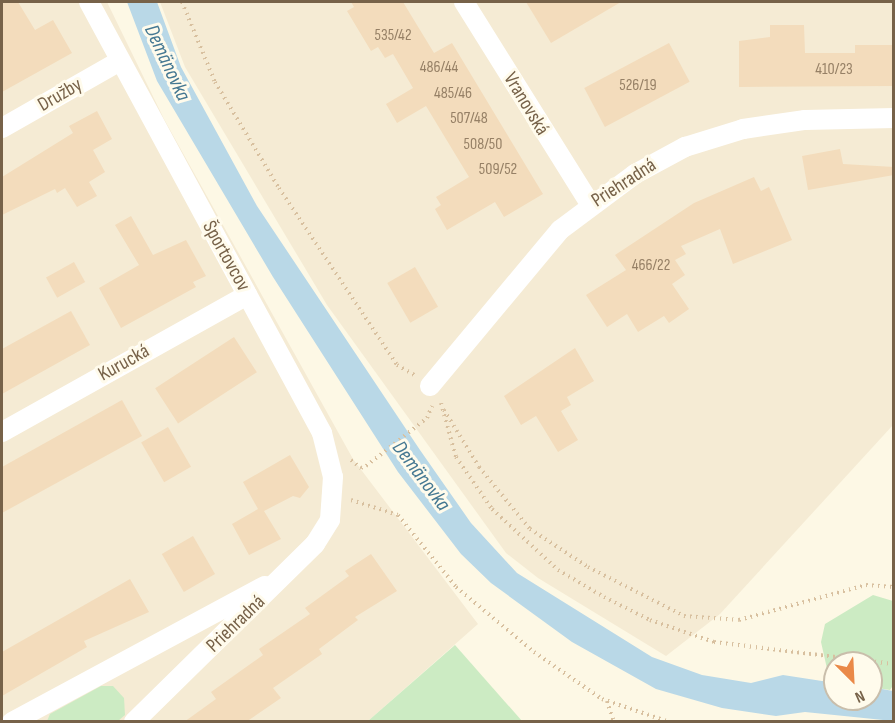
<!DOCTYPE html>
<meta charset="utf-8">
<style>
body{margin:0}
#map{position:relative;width:895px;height:723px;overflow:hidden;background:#fdf8e5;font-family:"Sofia Sans Condensed",sans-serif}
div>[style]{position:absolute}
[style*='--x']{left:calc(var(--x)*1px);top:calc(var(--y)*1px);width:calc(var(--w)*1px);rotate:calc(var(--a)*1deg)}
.residential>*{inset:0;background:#f5ebd4}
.green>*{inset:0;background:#ccebc3}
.water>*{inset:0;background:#b9d8e7}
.building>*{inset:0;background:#f3dcbc;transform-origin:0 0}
.path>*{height:4px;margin-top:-2px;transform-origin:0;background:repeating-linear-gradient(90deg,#d8c09f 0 1.5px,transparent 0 6px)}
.street>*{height:20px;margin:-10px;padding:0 10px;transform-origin:10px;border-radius:10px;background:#fff}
span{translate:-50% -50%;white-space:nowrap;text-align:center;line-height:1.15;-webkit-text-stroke:6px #fffbec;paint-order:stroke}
.number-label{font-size:16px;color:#968066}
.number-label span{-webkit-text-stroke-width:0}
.street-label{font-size:20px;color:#776249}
.water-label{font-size:21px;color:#457892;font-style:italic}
.frame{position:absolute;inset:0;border:3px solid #776249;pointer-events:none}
.north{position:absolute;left:823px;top:651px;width:60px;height:60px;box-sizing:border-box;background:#fffbec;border:2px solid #c9beab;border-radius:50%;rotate:156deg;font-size:16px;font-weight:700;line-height:24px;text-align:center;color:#776249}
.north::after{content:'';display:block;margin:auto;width:21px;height:27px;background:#ea8948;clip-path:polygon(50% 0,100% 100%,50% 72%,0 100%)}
</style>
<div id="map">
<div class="residential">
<div style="clip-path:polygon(2px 2px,107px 2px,164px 119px,353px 459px,478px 624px,368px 721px,2px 721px)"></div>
<div style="clip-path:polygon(160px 2px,893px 2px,893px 425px,720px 614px,666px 656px,538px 578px,506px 553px,327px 305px,185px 67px)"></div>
</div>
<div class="green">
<div style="clip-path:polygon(873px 595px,893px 601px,894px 684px,890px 690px,871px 687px,871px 663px,835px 663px,835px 683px,830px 682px,821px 642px,825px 624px)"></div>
<div style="clip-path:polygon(455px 645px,522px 721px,368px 721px)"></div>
<div style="clip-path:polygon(101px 686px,113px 686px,124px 698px,125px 715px,118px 721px,47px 721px,50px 714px)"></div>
</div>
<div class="water">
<div style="clip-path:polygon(127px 2px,157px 2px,181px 67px,257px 206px,420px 450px,471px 523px,517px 573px,652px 657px,702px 675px,751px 683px,783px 675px,835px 683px,835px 699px,871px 699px,871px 687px,893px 691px,893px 721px,805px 712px,776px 716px,722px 708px,656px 689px,572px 642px,491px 583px,461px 554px,398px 472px,273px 277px,157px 81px)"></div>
</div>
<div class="building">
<div style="clip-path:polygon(2px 2px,18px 2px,35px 30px,53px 20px,72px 53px,2px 92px)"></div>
<div style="clip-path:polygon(351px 2px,403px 2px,434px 53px,452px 43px,543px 194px,504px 217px,495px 202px,447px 230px,435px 209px,441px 205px,436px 197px,469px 177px,426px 106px,397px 123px,386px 104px,413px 88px,393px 54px,385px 58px,378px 47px,371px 51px,347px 11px,354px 7px)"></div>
<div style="clip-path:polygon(526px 2px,621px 2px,551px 43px)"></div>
<div style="clip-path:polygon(770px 25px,804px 25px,805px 53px,855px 53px,855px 45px,894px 45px,894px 86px,739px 87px,739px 41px,770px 37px)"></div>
<div style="left:669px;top:43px;width:44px;height:96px;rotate:62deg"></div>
<div style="clip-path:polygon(97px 111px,112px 139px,93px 150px,105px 172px,89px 182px,97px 196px,77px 207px,65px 188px,57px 193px,55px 189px,2px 215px,2px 177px,73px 133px,69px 126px)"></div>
<div style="clip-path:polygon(840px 149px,843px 164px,894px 167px,894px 175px,808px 190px,802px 156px)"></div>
<div style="clip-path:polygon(754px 177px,761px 191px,769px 187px,792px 240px,733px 264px,720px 229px,681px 246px,686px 254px,675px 260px,685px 275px,672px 284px,689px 309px,669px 323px,664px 316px,638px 332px,627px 314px,607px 327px,586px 295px,626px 270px,615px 255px,694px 203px)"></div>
<div style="clip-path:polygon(131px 216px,153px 255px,186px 240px,206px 276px,193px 282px,196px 287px,121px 328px,99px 288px,139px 265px,115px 225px)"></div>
<div style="left:74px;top:262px;width:23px;height:32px;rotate:61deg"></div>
<div style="left:415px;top:267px;width:46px;height:32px;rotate:60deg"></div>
<div style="clip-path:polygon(71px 311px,90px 345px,2px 394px,2px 349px)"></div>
<div style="left:234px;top:337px;width:42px;height:94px;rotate:57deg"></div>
<div style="clip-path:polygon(575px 348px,594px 381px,567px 397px,571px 405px,561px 411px,578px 440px,558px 452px,536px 416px,521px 425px,504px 396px)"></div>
<div style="clip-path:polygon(122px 400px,142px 436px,2px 513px,2px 467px)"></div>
<div style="left:168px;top:427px;width:46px;height:31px;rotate:60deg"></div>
<div style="clip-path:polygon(290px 455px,309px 487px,300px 498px,293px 496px,264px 511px,281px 539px,249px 555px,232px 524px,258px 509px,243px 482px)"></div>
<div style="left:193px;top:536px;width:44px;height:36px;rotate:60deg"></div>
<div style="clip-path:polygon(371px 554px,397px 591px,355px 617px,358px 620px,319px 649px,322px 654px,273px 688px,281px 698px,246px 722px,184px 722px,216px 699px,211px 692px,263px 655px,259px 649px,310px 614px,305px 608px,349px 576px,345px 571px)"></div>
<div style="clip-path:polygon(130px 579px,149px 612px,84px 641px,87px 647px,2px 696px,2px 652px)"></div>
</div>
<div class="path">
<div style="--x:182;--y:2;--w:87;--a:67.6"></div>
<div style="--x:215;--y:82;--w:124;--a:58.9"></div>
<div style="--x:279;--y:188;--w:213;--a:56.3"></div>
<div style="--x:397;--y:365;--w:20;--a:30"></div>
<div style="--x:441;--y:403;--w:56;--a:74.5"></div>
<div style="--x:456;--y:457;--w:63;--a:55.3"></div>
<div style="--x:492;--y:509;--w:90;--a:42.7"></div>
<div style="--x:558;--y:570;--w:53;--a:30.4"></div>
<div style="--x:604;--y:597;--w:51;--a:26.6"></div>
<div style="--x:650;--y:620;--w:68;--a:19"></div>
<div style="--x:714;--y:642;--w:181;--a:7"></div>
<div style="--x:444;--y:410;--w:67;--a:58.4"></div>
<div style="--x:479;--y:467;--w:80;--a:50.6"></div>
<div style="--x:530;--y:529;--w:69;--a:33.2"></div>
<div style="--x:588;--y:567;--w:108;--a:27"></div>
<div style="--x:684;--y:616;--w:55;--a:4.2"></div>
<div style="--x:739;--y:620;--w:132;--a:-15.4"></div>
<div style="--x:866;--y:585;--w:28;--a:4"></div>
<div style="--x:351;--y:460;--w:13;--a:39"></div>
<div style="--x:361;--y:468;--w:5;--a:-22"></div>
<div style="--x:366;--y:466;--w:78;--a:-38.2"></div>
<div style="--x:427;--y:418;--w:13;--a:-67"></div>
<div style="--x:351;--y:500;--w:49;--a:17.7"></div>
<div style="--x:398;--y:515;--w:92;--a:51.1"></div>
<div style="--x:456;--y:587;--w:102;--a:39.8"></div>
<div style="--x:534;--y:652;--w:83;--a:34.7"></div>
<div style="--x:602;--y:699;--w:71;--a:18.9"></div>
<div style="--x:607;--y:701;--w:22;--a:72"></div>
</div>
<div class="street">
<div style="--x:89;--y:2;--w:490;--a:61.6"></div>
<div style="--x:322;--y:433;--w:45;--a:76"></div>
<div style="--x:333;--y:477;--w:43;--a:94"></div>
<div style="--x:330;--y:520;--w:28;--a:122"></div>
<div style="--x:315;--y:544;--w:254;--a:135.5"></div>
<div style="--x:464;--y:2;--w:238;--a:58"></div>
<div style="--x:2;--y:128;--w:133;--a:-29.6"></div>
<div style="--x:430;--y:386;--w:203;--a:-50.2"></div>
<div style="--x:560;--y:230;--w:94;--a:-36.7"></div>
<div style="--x:635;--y:174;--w:57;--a:-28.4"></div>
<div style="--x:685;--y:147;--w:61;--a:-17.2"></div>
<div style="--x:743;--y:129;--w:63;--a:-8.3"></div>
<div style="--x:805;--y:120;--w:89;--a:-1.3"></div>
<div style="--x:2;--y:432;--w:281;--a:-29.2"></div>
<div style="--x:12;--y:722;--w:287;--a:-28.3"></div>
</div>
<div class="number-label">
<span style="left:393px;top:36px">535/42</span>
<span style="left:439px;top:68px">486/44</span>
<span style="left:834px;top:70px">410/23</span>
<span style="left:638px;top:86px">526/19</span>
<span style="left:453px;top:94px">485/46</span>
<span style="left:469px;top:119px">507/48</span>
<span style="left:483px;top:145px">508/50</span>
<span style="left:498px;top:170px">509/52</span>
<span style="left:651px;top:266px">466/22</span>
</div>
<div class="street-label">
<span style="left:60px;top:95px;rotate:-30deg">Družby</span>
<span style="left:526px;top:104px;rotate:59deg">Vranovská</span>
<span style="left:624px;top:183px;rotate:-33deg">Priehradná</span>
<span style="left:226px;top:256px;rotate:61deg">Športovcov</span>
<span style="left:124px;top:363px;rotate:-29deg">Kurucká</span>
<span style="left:236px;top:624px;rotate:-44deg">Priehradná</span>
</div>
<div class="water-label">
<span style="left:167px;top:63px;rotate:65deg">Demänovka</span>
<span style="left:421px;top:476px;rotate:53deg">Demänovka</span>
</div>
<div class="frame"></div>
<div class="north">N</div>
</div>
